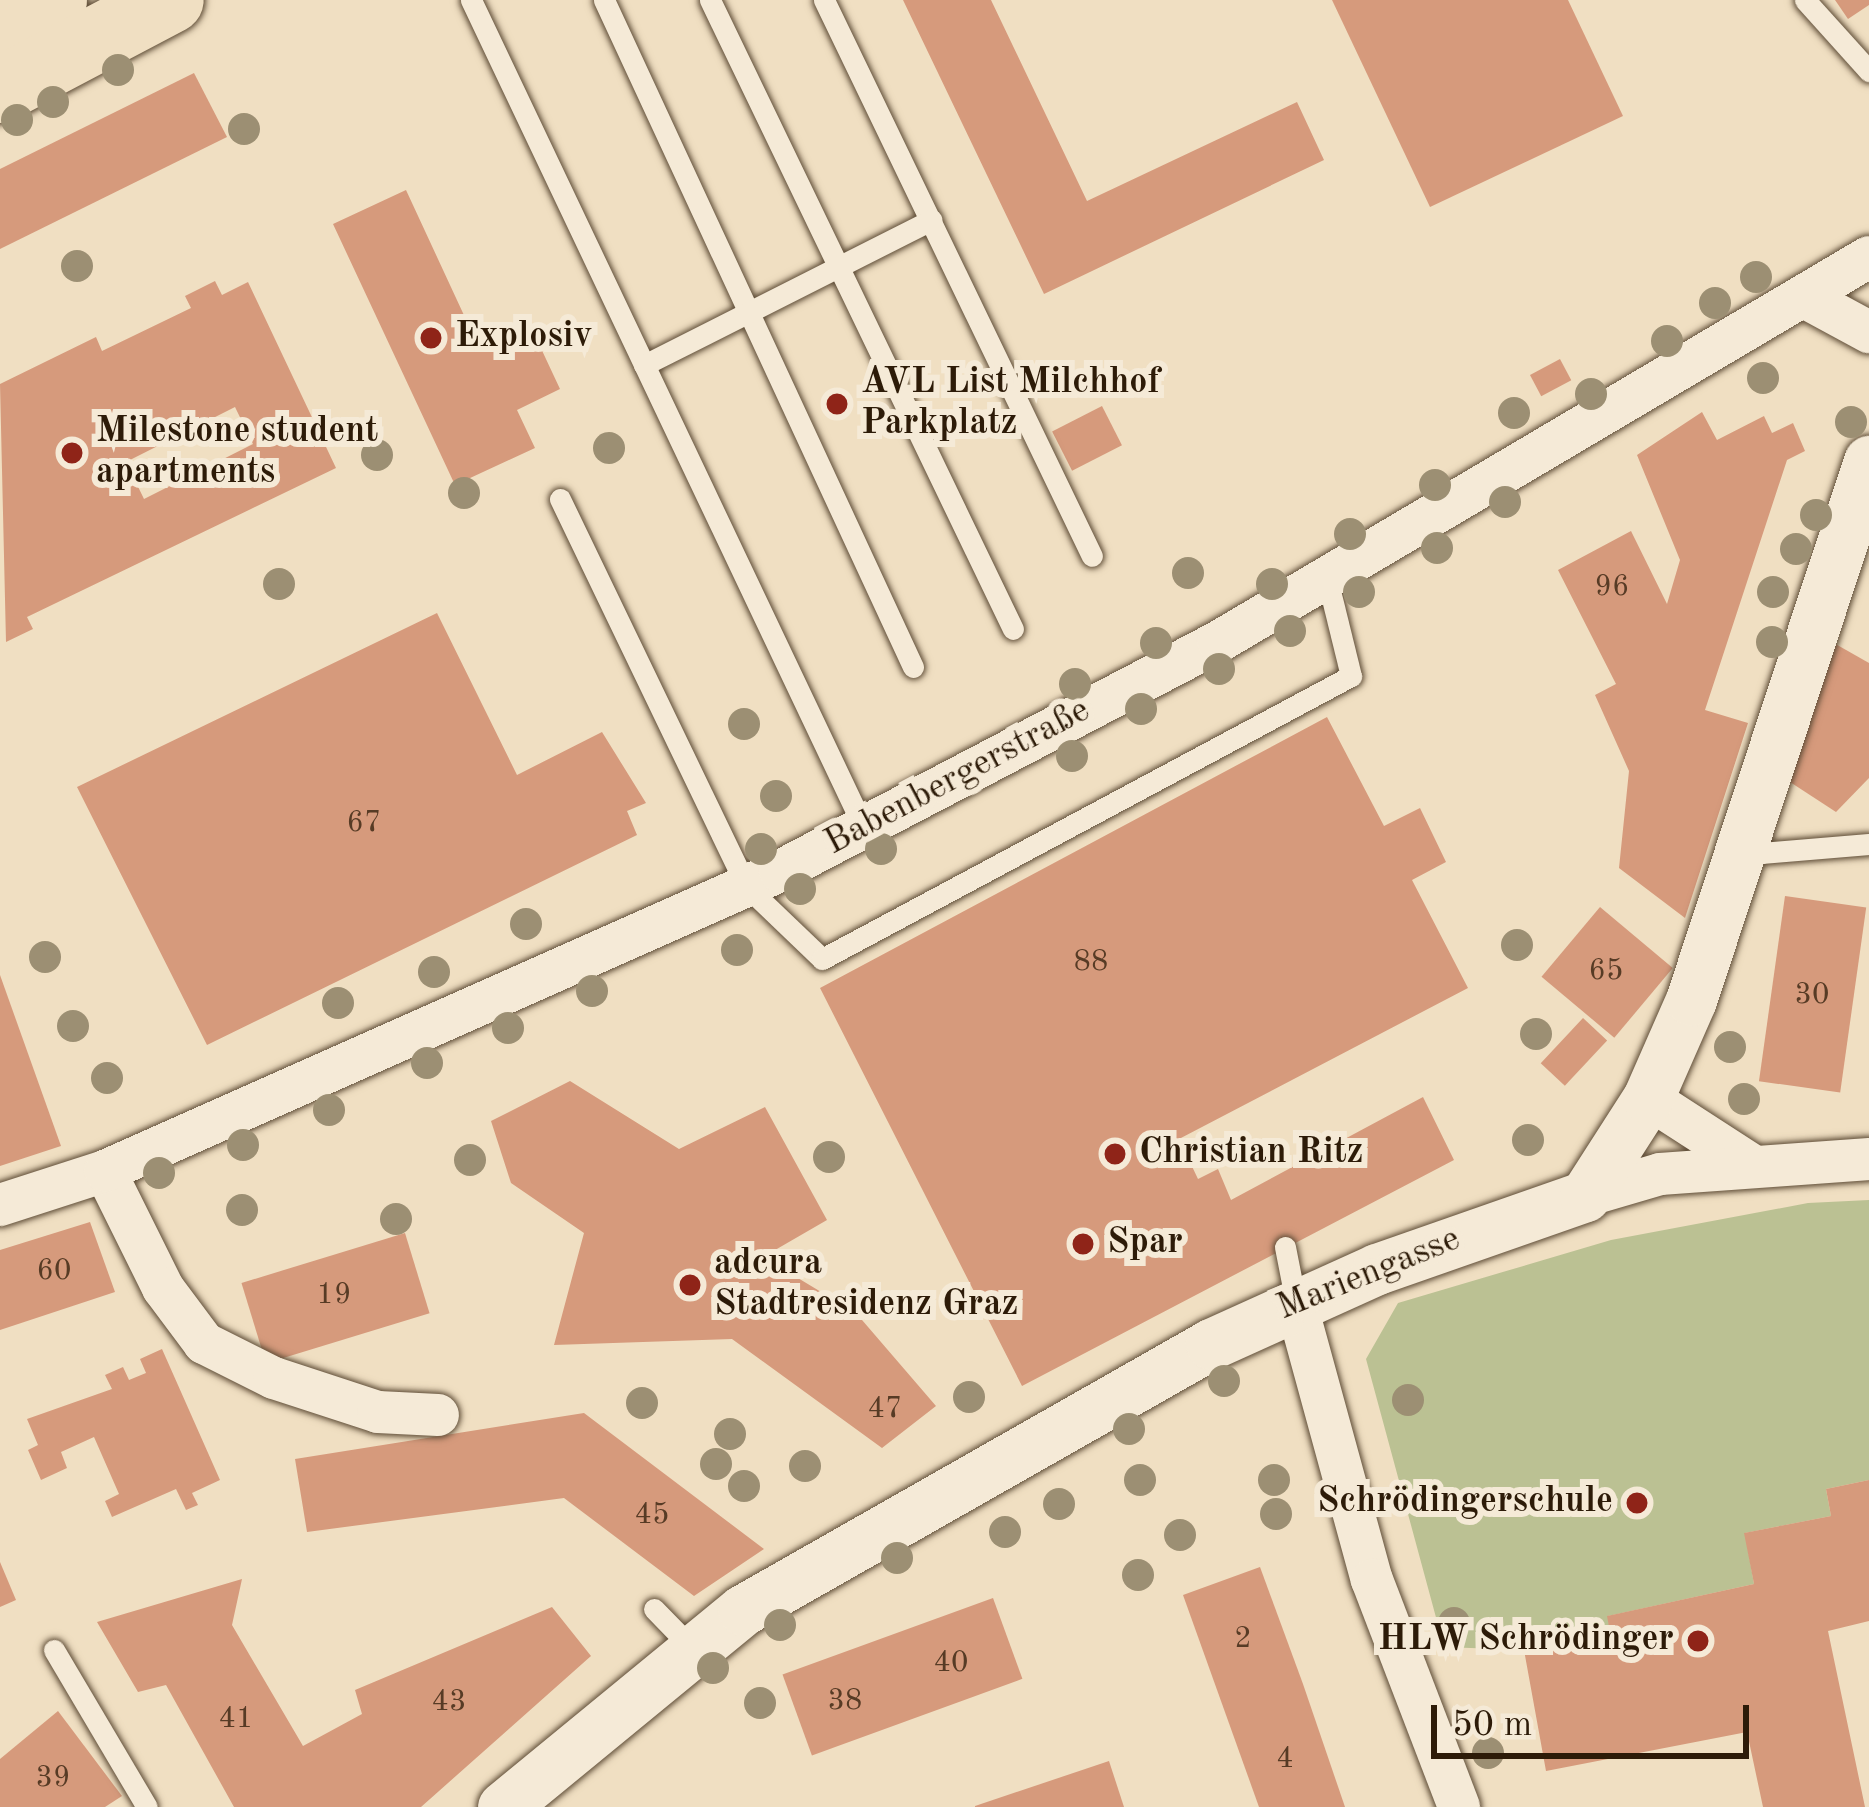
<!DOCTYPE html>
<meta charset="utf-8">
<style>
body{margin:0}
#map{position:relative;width:1869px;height:1807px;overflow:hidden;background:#f0dfc2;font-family:"Old Standard TT",serif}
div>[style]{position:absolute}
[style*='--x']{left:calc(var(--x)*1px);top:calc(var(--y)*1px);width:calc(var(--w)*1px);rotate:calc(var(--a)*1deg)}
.green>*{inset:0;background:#bbc193}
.building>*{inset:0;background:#d69a7c;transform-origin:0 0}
.roads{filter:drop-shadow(0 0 3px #5e4c36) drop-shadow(0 0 3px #5e4c36)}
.service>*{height:21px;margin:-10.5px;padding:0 10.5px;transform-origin:10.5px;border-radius:10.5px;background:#f5ead7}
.minor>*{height:42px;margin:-21px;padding:0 21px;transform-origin:21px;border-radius:21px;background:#f5ead7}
.tertiary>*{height:51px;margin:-25.5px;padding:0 25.5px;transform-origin:25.5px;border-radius:25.5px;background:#f5ead7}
.primary>*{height:66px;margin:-33px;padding:0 33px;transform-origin:33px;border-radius:33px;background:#f0dfc2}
.trees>*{width:32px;height:32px;margin:-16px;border-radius:50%;background:#9c8f73}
.dots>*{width:33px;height:33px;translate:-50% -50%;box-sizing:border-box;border:6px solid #f5ead7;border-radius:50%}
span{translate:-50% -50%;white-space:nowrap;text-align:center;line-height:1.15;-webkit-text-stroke:12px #f5ead7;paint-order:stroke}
.number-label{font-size:30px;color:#573b25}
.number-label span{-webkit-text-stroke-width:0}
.poi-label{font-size:36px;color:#2d1b08;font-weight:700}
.left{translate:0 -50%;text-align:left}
.right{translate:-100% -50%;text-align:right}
.street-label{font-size:36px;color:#2d1b08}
.scale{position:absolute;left:1431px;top:1705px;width:318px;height:54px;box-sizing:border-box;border:6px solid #2d1b08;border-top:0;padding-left:15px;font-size:36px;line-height:42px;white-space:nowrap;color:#2d1b08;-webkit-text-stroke:9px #f5ead7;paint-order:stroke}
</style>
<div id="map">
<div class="green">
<div style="clip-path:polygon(1869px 1200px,1869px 1480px,1826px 1489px,1831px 1516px,1745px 1533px,1754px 1584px,1608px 1616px,1610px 1632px,1524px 1650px,1444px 1647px,1366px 1359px,1398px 1303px,1611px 1240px,1808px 1203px)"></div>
</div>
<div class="building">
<div style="clip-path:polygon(903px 0,991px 0,1087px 201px,1297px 102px,1324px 160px,1044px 294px)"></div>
<div style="clip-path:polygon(1332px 0,1568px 0,1623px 116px,1430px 207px)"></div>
<div style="clip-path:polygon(1835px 0,1869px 0,1869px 5px,1848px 19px)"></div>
<div style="clip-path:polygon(194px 73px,227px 137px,0 249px,0 169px)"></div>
<div style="clip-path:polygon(406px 190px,475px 339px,505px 325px,510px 336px,531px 327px,560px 389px,517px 410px,535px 448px,455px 485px,333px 224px)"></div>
<div style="clip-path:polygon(evenodd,215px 281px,222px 295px,248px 282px,336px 468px,27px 617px,33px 629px,6px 642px,0 384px,96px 337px,102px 351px,191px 308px,185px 296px,215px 281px,235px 407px,253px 444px,144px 499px,126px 462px,235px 407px)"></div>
<div style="left:1560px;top:359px;width:24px;height:34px;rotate:62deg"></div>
<div style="left:1102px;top:406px;width:44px;height:56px;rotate:63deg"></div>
<div style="clip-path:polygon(1702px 412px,1717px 440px,1764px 416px,1772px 433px,1793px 423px,1805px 451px,1787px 460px,1705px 710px,1748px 723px,1685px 918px,1619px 868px,1629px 771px,1595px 695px,1616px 684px,1558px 570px,1631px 531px,1667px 604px,1680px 560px,1637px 455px)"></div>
<div style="clip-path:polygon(437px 613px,517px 775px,602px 732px,646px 803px,627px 811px,637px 835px,207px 1045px,77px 787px)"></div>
<div style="clip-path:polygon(1832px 642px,1869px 663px,1869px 778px,1836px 812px,1790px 782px)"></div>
<div style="clip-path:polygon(1327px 717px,1384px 826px,1420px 808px,1446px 862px,1412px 880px,1468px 988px,1179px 1139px,1198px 1179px,1218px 1169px,1231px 1200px,1423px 1097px,1454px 1160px,1022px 1386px,820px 988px)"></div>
<div style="left:1785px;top:896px;width:82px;height:187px;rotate:8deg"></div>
<div style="left:1600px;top:907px;width:95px;height:91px;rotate:40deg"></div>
<div style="clip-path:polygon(0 975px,61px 1146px,0 1166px)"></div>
<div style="left:1583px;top:1018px;width:33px;height:62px;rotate:43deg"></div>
<div style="clip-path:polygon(570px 1081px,679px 1149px,765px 1107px,827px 1220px,763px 1257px,856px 1313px,936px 1406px,882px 1448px,732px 1339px,554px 1345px,584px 1233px,511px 1183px,491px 1121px)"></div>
<div style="clip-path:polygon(90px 1222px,115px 1292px,0 1330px,0 1250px)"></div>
<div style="left:405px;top:1233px;width:84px;height:171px;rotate:73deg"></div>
<div style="clip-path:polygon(162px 1349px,220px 1480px,192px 1493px,198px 1505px,186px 1510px,176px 1489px,112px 1517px,105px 1501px,119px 1494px,94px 1437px,61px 1452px,67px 1468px,41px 1480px,28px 1450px,38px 1445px,27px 1419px,112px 1389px,105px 1375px,123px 1367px,129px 1380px,146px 1373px,140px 1359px)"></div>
<div style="clip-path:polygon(584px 1413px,764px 1549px,694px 1596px,564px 1498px,307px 1532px,295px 1459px)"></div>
<div style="clip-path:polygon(1869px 1480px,1869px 1621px,1828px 1631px,1865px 1807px,1763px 1807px,1747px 1732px,1546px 1771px,1524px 1650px,1610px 1632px,1607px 1616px,1754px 1584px,1744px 1533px,1831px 1516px,1826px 1489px)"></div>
<div style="clip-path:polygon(0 1562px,16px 1600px,0 1607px)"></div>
<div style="clip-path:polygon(1260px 1567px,1303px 1684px,1345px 1807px,1259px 1807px,1183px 1595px)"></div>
<div style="clip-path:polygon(242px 1579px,232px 1625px,303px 1746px,362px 1714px,355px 1690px,552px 1607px,591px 1656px,421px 1807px,234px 1807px,166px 1685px,138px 1692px,97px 1622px)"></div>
<div style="left:993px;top:1598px;width:86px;height:224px;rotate:70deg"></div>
<div style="clip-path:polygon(58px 1711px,122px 1796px,105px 1807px,0 1807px,0 1759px)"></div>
<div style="clip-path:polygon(1109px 1761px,1124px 1807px,975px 1807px,975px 1806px)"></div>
</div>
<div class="roads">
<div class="service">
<div style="--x:471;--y:0;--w:917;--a:64.61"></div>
<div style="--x:604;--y:0;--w:735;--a:65.14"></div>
<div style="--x:710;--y:0;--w:698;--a:64.28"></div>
<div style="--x:824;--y:0;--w:617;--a:64.27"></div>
<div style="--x:1805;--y:0;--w:96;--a:48"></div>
<div style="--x:644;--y:365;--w:322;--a:-26.8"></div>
<div style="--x:560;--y:499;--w:429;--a:64.3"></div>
<div style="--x:746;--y:886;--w:105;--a:43.8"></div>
<div style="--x:822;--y:959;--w:600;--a:-28.15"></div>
<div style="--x:1351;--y:676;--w:101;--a:-103.8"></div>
<div style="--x:1741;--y:847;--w:21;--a:17"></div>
<div style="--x:1761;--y:853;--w:108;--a:-4.8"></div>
<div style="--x:1285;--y:1247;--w:57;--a:78.9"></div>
<div style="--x:654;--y:1609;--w:57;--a:45.7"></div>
<div style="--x:54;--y:1650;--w:182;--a:59.4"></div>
</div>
<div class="minor">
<div style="--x:1806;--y:298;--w:72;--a:28.4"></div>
<div style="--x:1648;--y:1098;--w:121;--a:32.9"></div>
<div style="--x:105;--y:1171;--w:131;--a:63.6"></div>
<div style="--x:163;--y:1288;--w:69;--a:53.3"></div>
<div style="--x:204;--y:1343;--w:78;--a:26.6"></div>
<div style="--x:274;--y:1378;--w:109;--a:18.1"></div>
<div style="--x:378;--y:1412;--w:60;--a:2.9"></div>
<div style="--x:1585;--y:1196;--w:78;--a:-16.3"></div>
<div style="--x:1660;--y:1174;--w:210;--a:-4.1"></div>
<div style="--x:0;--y:1205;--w:110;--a:-17.9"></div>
<div style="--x:105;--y:1171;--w:739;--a:-23.96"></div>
<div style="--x:780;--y:871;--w:494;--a:-27.6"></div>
<div style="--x:1218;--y:642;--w:756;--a:-30.6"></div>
<div style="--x:1296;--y:1303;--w:287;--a:74.7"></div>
<div style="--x:1372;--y:1580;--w:243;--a:69"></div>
</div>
<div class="tertiary">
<div style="--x:503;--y:1807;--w:310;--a:-39.4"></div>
<div style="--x:743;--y:1610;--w:538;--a:-29.61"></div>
<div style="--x:1211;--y:1344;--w:182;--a:-24.3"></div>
<div style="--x:1377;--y:1269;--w:220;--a:-19.3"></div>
<div style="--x:1585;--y:1196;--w:117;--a:-57.3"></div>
<div style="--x:1648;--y:1098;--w:107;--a:-66.3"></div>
<div style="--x:1691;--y:1000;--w:568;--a:-71.72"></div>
</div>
<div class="primary">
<div style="--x:0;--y:26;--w:60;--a:-25.7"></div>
<div style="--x:0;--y:90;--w:193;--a:-27.8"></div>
</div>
</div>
<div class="trees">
<div style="left:118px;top:70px"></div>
<div style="left:53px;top:102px"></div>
<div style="left:17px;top:120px"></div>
<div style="left:244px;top:129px"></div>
<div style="left:77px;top:266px"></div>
<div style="left:1756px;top:277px"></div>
<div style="left:1715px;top:303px"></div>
<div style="left:1667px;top:341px"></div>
<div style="left:1763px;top:378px"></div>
<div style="left:1591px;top:394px"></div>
<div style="left:1514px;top:413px"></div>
<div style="left:1851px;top:422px"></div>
<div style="left:609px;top:448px"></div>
<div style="left:377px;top:455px"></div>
<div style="left:1435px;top:485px"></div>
<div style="left:464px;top:493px"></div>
<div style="left:1505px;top:502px"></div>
<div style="left:1816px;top:515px"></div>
<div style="left:1350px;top:534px"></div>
<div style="left:1437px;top:548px"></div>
<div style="left:1796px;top:549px"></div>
<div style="left:1188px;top:573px"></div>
<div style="left:279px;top:584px"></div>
<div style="left:1272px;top:584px"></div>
<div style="left:1359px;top:592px"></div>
<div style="left:1773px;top:592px"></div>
<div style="left:1290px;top:631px"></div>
<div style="left:1772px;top:642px"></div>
<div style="left:1156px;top:643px"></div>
<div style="left:1219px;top:669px"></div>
<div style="left:1075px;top:684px"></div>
<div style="left:1141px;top:709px"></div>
<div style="left:744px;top:724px"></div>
<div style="left:1072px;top:756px"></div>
<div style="left:776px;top:796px"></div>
<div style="left:761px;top:849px"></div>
<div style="left:881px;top:849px"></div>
<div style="left:800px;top:889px"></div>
<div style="left:526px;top:924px"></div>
<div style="left:1517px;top:945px"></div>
<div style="left:737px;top:950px"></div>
<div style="left:45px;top:957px"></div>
<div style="left:434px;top:972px"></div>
<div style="left:592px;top:991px"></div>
<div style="left:338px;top:1003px"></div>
<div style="left:73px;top:1026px"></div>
<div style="left:508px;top:1028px"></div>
<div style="left:1536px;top:1034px"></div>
<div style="left:1730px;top:1047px"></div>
<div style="left:427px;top:1063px"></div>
<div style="left:107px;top:1078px"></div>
<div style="left:1744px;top:1099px"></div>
<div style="left:329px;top:1110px"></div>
<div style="left:1528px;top:1140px"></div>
<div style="left:243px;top:1145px"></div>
<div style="left:829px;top:1157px"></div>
<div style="left:470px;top:1160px"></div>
<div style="left:159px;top:1173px"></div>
<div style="left:242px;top:1210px"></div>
<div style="left:396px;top:1219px"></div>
<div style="left:1224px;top:1381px"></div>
<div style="left:969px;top:1397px"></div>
<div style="left:1408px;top:1400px"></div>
<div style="left:642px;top:1403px"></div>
<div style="left:1129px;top:1429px"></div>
<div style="left:730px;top:1434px"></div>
<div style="left:716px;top:1464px"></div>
<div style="left:805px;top:1466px"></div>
<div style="left:1140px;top:1480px"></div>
<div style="left:1274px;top:1480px"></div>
<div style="left:744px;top:1486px"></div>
<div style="left:1059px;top:1504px"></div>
<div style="left:1276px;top:1514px"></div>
<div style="left:1005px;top:1532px"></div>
<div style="left:1180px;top:1535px"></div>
<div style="left:897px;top:1558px"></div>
<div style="left:1138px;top:1575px"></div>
<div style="left:1454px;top:1623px"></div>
<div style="left:780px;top:1625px"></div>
<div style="left:713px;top:1668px"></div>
<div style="left:760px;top:1703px"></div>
<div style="left:1488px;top:1753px"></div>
</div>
<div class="dots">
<div style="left:431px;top:338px;background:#8f2418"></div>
<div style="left:837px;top:404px;background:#8f2418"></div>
<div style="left:72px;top:453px;background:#8f2418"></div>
<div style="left:1115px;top:1154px;background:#8f2418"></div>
<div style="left:1083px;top:1244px;background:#8f2418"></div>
<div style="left:690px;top:1285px;background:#8f2418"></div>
<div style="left:1637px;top:1503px;background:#8f2418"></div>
<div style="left:1698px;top:1641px;background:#8f2418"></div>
</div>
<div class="number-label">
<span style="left:1612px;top:587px">96</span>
<span style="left:364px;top:823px">67</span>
<span style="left:1091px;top:962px">88</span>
<span style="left:1606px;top:971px">65</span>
<span style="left:1812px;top:995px">30</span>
<span style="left:54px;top:1271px">60</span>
<span style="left:334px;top:1295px">19</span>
<span style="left:885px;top:1409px">47</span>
<span style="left:652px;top:1515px">45</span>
<span style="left:1243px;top:1639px">2</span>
<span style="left:951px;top:1663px">40</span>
<span style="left:845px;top:1701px">38</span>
<span style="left:449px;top:1702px">43</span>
<span style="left:236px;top:1719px">41</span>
<span style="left:1285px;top:1759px">4</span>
<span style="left:53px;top:1778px">39</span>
</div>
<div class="poi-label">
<span class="left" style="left:455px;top:338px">Explosiv</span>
<span class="left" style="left:861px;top:404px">AVL List Milchhof<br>Parkplatz</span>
<span class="left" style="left:96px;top:453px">Milestone student<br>apartments</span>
<span class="left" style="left:1139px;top:1154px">Christian Ritz</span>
<span class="left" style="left:1107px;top:1244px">Spar</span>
<span class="left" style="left:714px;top:1285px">adcura<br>Stadtresidenz Graz</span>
<span class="right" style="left:1613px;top:1503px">Schrödingerschule</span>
<span class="right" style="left:1674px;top:1641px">HLW Schrödinger</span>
</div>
<div class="street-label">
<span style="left:958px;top:778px;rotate:-28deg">Babenbergerstraße</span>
<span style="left:1369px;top:1275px;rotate:-22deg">Mariengasse</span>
</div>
<div class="scale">50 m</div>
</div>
